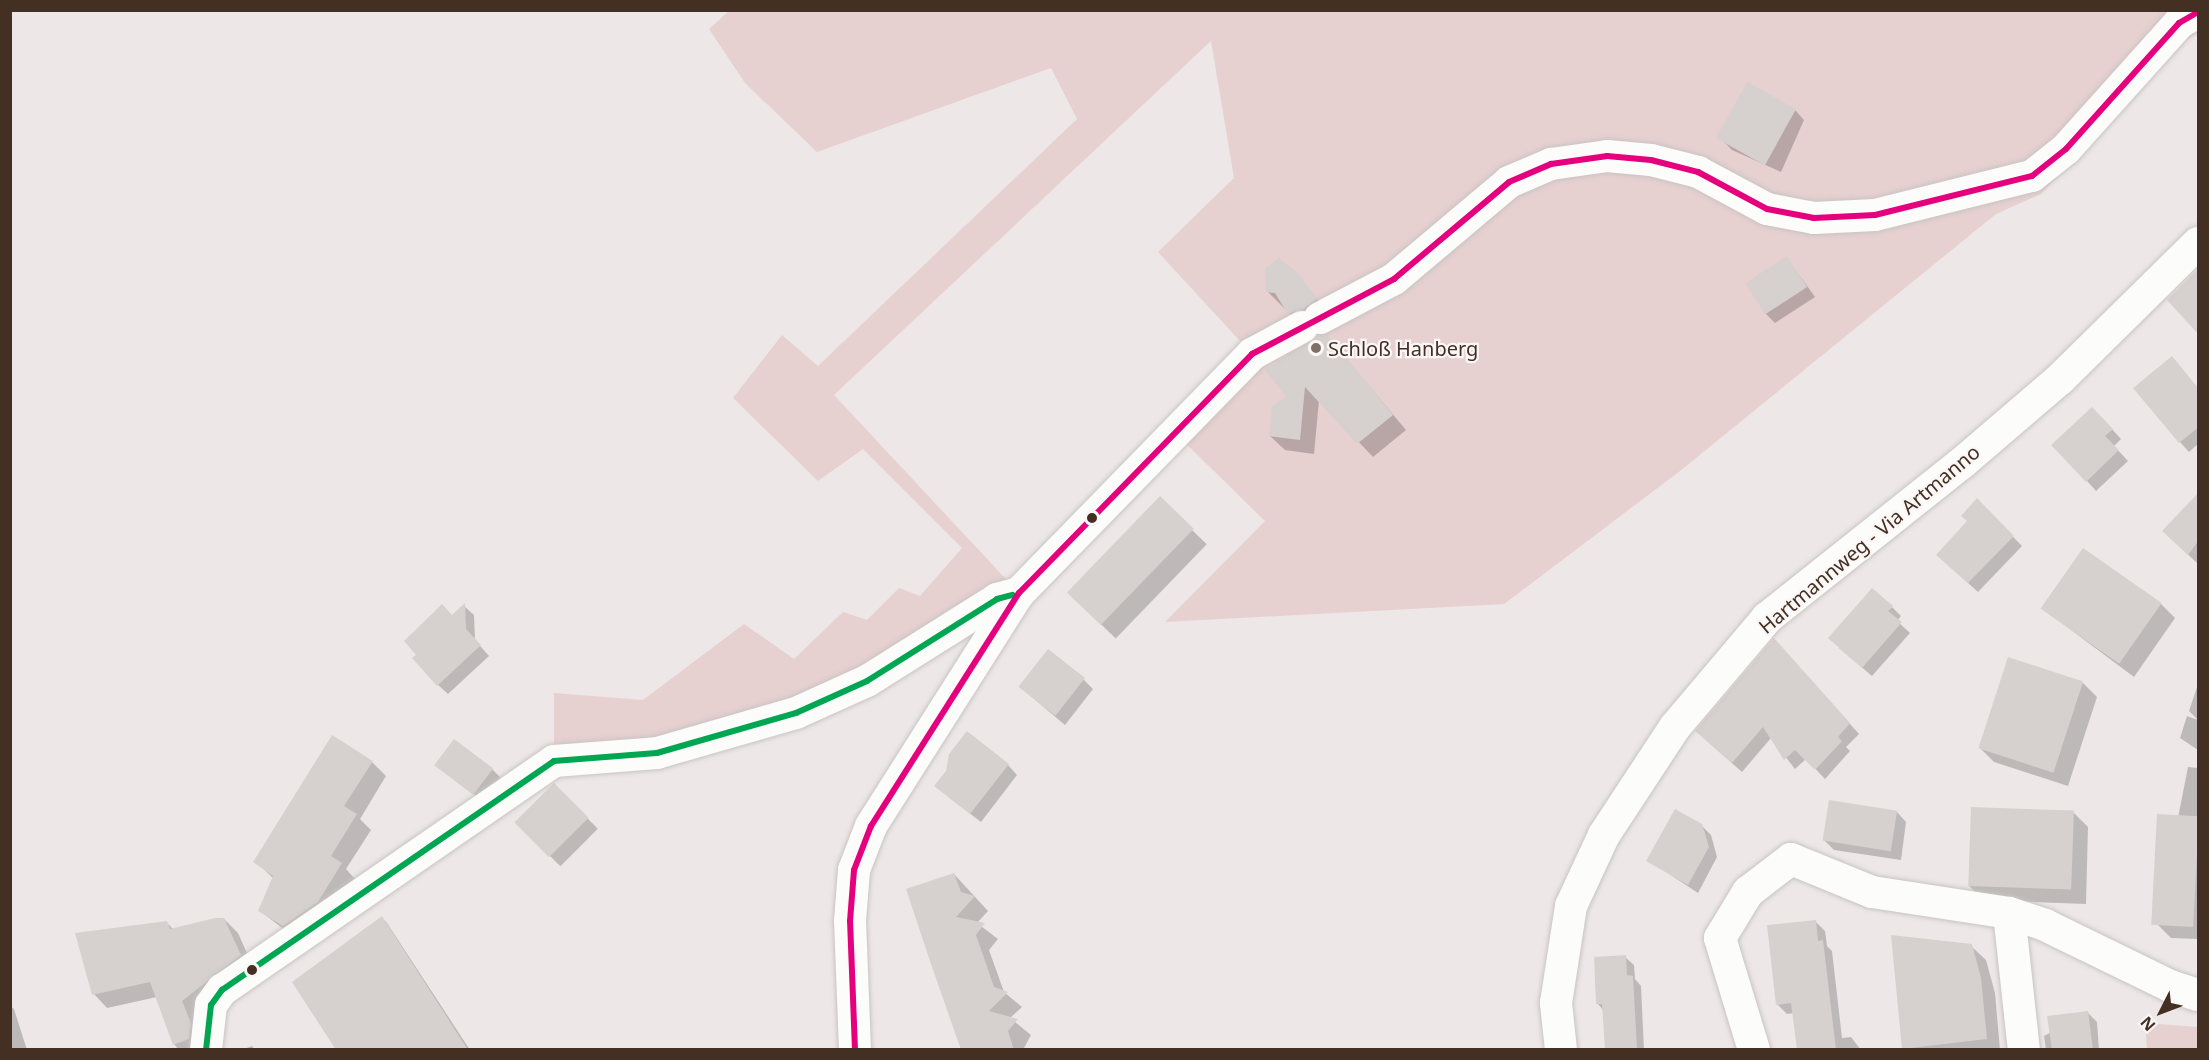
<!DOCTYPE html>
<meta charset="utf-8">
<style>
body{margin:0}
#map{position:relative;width:2209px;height:1060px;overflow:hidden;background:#ede8e7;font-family:"Noto Sans",sans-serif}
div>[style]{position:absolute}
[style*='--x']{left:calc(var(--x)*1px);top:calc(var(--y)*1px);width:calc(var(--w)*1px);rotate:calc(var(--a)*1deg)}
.green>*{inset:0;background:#e6d0d0}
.shadow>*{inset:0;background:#0003;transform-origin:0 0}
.building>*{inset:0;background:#d6d1cf;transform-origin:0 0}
.roads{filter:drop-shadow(0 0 2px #c9c4c3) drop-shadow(0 0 2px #c9c4c3)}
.minor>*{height:32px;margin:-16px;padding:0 16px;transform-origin:16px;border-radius:16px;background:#fcfcfb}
.bus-1>*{height:6px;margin:-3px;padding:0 3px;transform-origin:3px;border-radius:3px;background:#00a651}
.bus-2>*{height:6px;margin:-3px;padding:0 3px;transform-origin:3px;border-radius:3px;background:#e5007d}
.dots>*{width:16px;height:16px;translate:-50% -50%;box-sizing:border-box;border:3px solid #fbf7f6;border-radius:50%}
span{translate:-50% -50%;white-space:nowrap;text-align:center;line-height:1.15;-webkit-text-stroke:4.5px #fbf7f6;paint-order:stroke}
.poi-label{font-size:20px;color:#433022}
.left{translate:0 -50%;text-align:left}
.street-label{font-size:20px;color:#433022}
.frame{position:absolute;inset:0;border:12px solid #433022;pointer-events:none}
.north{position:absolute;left:2131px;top:982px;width:60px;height:60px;-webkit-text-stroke:4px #fbf7f6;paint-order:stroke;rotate:228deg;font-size:16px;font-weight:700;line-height:24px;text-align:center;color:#433022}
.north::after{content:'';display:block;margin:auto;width:21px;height:27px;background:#433022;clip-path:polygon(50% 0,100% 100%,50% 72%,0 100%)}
</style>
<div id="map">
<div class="green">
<div style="clip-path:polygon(729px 11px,2198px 11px,2198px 32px,2180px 45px,2041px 194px,1996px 214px,1680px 471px,1504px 604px,1165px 622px,1265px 521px,1173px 431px,1252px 354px,1158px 252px,1234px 178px,1211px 41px,834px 395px,1019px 593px,796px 713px,554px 761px,554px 693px,643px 700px,744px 624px,794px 659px,843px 612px,867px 620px,899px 588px,920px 596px,962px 548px,863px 449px,818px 481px,733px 398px,782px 335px,818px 366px,1077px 119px,1051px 68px,817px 152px,745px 83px,709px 29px)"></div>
<div style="clip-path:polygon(2145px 1023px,2198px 1027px,2198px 1049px,2147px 1049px)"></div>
</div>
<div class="shadow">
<div style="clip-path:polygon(1795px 110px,1804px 120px,1781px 172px,1732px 150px,1722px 140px)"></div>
<div style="clip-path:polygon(1787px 258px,1815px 297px,1775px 323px,1765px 313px)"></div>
<div style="clip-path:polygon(1294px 274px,1330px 314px,1304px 328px,1267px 291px)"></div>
<div style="clip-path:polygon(1327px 336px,1406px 430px,1373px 457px,1319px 400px,1314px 454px,1285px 450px,1270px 436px,1288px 397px)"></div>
<div style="clip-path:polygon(2198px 389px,2198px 444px,2189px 452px,2180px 442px)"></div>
<div style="clip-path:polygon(2102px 418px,2121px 439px,2114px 446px,2128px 461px,2096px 491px,2087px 481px)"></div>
<div style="clip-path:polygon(2198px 495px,2198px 564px,2179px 546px)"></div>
<div style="left:1160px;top:499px;width:65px;height:131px;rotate:44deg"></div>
<div style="clip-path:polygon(1977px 500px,2022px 546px,1978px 592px,1948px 565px)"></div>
<div style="clip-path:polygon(2161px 604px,2175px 618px,2134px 677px,2043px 609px)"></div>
<div style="clip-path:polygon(464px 606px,474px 615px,475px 640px,489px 656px,448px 694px,438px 685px,452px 617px)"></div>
<div style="clip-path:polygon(1892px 607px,1901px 616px,1897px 621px,1910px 633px,1872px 676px,1839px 648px)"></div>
<div style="clip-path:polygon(1784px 650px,1859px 734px,1846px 747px,1850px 751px,1825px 779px,1806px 759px,1795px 769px,1771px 738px,1742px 772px,1707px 741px)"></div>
<div style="clip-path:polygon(1084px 680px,1093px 689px,1065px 725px,1020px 687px)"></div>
<div style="clip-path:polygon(2082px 682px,2097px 697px,2068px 786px,1994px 762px,1980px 748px)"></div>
<div style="clip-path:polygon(2198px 684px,2198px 750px,2180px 738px,2187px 716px,2198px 720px,2189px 711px)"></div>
<div style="clip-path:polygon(372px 762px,386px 776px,360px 819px,371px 830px,346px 869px,355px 879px,332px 916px,298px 940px,260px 911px,274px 879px,255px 861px)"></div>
<div style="clip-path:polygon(436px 765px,492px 769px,502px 779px,484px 802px)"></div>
<div style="clip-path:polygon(1008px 765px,1017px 775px,981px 822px,946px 795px,947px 772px)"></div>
<div style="clip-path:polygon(2188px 767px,2198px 768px,2198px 939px,2171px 938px,2157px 924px)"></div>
<div style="left:554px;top:785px;width:62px;height:53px;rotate:45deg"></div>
<div style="clip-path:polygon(1897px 812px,1906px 822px,1901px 860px,1834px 850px,1824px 840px)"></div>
<div style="clip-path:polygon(2074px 813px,2088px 827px,2086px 904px,1984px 900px,1969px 886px)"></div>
<div style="clip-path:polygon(1701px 825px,1711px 835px,1717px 857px,1698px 893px,1648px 860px)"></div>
<div style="clip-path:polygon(954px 874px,988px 911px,977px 923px,998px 939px,989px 950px,1004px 992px,1022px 1007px,1010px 1018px,1031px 1035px,1023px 1050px,962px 1050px)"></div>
<div style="clip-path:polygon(382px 918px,387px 923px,470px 1050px,338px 1050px)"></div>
<div style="clip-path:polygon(224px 919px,238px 933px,254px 969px,195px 1015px,203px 1050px,179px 1050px,174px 1044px,157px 997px,107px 1008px,94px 994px,167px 923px,174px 930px)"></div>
<div style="clip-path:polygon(1815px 921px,1825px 931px,1827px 946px,1832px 951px,1842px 1038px,1851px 1037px,1861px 1050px,1799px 1050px,1794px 1013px,1787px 1014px,1777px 1004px)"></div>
<div style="clip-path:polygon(1971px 946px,1986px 960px,1995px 993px,2000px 1050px,1905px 1050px)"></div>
<div style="clip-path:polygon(1625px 957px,1634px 965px,1635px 979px,1641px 986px,1644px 1050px,1608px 1050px,1604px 1011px,1598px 1004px)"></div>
<div style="clip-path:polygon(10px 1006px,14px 1009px,27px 1050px,10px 1050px)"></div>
<div style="clip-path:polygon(2087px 1012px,2097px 1022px,2099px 1050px,2046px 1050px,2044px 1036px)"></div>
<div style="clip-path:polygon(252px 1046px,255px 1050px,241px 1050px)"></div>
</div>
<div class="building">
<div style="left:1747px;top:82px;width:56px;height:64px;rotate:29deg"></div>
<div style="left:1787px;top:256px;width:37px;height:50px;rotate:57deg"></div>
<div style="clip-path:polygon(1279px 258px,1299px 274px,1317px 299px,1304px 309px,1288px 314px,1275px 293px,1266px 292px,1265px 268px)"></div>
<div style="clip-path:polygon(2199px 268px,2199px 335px,2167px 300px)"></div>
<div style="clip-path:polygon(1327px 334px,1393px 415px,1357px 444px,1305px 387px,1300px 440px,1269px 436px,1272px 406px,1286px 397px,1265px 370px,1318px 336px)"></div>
<div style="clip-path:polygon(2172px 356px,2199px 389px,2199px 427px,2179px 443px,2133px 388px)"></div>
<div style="clip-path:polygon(2092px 407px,2113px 429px,2105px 436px,2119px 450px,2086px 482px,2051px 445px)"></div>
<div style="clip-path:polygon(2199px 492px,2199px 540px,2188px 555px,2162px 531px)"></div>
<div style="left:1160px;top:496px;width:47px;height:134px;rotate:44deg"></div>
<div style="clip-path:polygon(1977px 498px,2014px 536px,1968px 583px,1936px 555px,1967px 521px,1961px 516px)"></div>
<div style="left:2083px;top:548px;width:96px;height:74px;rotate:35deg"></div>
<div style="clip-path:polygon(1872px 588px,1893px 606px,1888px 611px,1902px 622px,1862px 668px,1828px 638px)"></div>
<div style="clip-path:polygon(465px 603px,466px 629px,481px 645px,437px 686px,412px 658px,416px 655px,404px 641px,442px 604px,452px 615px)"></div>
<div style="clip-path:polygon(1774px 638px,1850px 723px,1838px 737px,1842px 741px,1815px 770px,1795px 750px,1784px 760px,1763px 727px,1732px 763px,1695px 731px)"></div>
<div style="left:1048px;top:649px;width:47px;height:48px;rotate:38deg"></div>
<div style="left:2008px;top:657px;width:79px;height:96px;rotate:18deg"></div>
<div style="clip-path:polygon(967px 731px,1009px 764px,970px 814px,934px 786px,946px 771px,949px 754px)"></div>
<div style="clip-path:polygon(332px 735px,373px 761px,344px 806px,357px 814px,331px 856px,342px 863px,318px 902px,283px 926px,258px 911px,273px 876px,253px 862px)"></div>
<div style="left:454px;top:739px;width:49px;height:33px;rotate:37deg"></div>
<div style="left:554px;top:783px;width:49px;height:56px;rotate:45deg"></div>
<div style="left:1829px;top:800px;width:69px;height:41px;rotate:9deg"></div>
<div style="left:1971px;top:807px;width:103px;height:79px;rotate:2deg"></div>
<div style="clip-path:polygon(1675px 809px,1702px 824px,1709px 847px,1688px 885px,1646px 861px)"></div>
<div style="left:2157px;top:814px;width:42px;height:111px;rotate:3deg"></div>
<div style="clip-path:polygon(954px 873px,961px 892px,975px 896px,956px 917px,985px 923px,976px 935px,994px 987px,1008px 992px,989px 1011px,1018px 1019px,1008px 1031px,1014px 1050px,961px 1050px,930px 961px,906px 889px)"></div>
<div style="clip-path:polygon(382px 916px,468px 1050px,336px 1050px,292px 982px)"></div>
<div style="clip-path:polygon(215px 918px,224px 918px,241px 955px,182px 1001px,191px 1023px,189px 1039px,173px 1045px,150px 982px,92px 995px,75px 933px,167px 921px,170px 929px)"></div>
<div style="clip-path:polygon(1816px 920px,1818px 941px,1823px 940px,1836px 1050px,1797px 1050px,1791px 1003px,1776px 1005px,1767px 925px)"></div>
<div style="clip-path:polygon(1891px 935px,1972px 944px,1981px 978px,1987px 1039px,1902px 1049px)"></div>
<div style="clip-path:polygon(1626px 955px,1627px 975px,1633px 976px,1637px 1048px,1605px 1050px,1602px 1004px,1596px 1004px,1594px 957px)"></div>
<div style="clip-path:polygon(2088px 1011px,2093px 1050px,2052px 1050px,2047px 1016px)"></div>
</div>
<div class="roads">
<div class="minor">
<div style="--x:1320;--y:318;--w:84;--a:-27.8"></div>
<div style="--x:1394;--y:279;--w:150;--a:-40.1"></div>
<div style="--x:1509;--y:182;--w:46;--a:-23.2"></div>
<div style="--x:1551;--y:164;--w:57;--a:-8.1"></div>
<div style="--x:1607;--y:156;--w:44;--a:5.2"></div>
<div style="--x:1651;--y:160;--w:49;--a:14.3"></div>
<div style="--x:1698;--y:172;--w:78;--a:28.2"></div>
<div style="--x:1767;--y:209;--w:48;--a:10.8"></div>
<div style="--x:1814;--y:218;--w:61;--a:-2.8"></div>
<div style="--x:1875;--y:215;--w:162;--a:-14"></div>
<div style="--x:2032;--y:176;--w:43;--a:-38.5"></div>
<div style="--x:2066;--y:149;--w:169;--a:-48.1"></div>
<div style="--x:2179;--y:23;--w:22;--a:-30"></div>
<div style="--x:2009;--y:913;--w:138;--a:83.8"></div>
<div style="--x:206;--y:1050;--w:45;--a:-83.7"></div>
<div style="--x:211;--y:1005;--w:19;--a:-54"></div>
<div style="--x:222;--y:990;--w:403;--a:-34.6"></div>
<div style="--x:554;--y:761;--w:103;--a:-4.4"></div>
<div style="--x:657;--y:753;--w:145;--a:-16.1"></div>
<div style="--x:796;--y:713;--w:78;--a:-24.3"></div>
<div style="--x:867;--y:681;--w:154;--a:-32.2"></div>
<div style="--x:997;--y:599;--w:23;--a:-15"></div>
<div style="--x:855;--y:1050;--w:129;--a:-92.2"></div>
<div style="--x:850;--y:921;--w:51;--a:-85.5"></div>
<div style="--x:854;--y:870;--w:47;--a:-68.9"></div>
<div style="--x:871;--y:826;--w:276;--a:-57.6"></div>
<div style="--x:1019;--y:593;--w:334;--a:-45.7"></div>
<div style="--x:1252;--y:354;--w:57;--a:-28.4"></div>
<div style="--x:1561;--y:1050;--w:47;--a:-96.1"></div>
<div style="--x:1556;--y:1003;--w:98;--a:-81.2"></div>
<div style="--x:1571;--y:906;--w:78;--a:-65.1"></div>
<div style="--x:1604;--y:835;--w:129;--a:-56.7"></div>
<div style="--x:1675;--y:727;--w:143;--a:-49.8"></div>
<div style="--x:1767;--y:618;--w:249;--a:-38.5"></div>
<div style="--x:1962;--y:463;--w:129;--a:-40.6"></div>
<div style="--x:2060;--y:379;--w:194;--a:-44.6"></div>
<div style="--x:1754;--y:1050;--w:117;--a:-106.9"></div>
<div style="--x:1720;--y:938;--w:54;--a:-58.7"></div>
<div style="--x:1748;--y:892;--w:54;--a:-37.5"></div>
<div style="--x:1791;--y:859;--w:87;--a:22.2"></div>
<div style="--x:1872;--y:892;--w:139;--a:8.7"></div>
<div style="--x:2009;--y:913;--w:38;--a:18"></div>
<div style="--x:2045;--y:925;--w:139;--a:26"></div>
<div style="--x:2170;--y:986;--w:29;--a:18"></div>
</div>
</div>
<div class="bus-1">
<div style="--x:206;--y:1050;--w:45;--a:-83.7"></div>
<div style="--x:211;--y:1005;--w:19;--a:-54"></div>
<div style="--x:222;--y:990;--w:403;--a:-34.6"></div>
<div style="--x:554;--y:761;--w:103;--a:-4.4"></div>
<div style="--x:657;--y:753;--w:145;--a:-16.1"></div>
<div style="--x:796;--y:713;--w:78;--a:-24.3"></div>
<div style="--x:867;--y:681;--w:154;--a:-32.2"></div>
<div style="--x:997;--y:599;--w:16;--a:-15"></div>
</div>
<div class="bus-2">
<div style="--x:855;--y:1050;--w:129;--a:-92.2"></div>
<div style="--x:850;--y:921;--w:51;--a:-85.5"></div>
<div style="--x:854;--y:870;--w:47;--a:-68.9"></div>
<div style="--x:871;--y:826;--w:276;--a:-57.6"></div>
<div style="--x:1019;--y:593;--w:334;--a:-45.7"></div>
<div style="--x:1252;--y:354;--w:161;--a:-27.8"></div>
<div style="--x:1394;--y:279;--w:150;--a:-40.1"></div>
<div style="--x:1509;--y:182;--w:46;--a:-23.2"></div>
<div style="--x:1551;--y:164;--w:57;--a:-8.1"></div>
<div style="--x:1607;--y:156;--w:44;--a:5.2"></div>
<div style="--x:1651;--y:160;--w:49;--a:14.3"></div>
<div style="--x:1698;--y:172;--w:78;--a:28.2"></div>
<div style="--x:1767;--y:209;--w:48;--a:10.8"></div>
<div style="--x:1814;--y:218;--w:61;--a:-2.8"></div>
<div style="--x:1875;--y:215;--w:162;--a:-14"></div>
<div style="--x:2032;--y:176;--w:43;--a:-38.5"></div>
<div style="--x:2066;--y:149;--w:169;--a:-48.1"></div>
<div style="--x:2179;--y:23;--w:22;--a:-30"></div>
</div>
<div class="dots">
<div style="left:1316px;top:348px;background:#7e7067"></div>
<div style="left:1092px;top:518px;background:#433022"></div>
<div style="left:252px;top:970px;background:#433022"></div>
</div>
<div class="poi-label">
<span class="left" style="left:1328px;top:348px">Schloß Hanberg</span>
</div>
<div class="street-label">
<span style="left:1869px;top:539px;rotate:-40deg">Hartmannweg - Via Artmanno</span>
</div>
<div class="frame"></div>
<div class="north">N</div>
</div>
